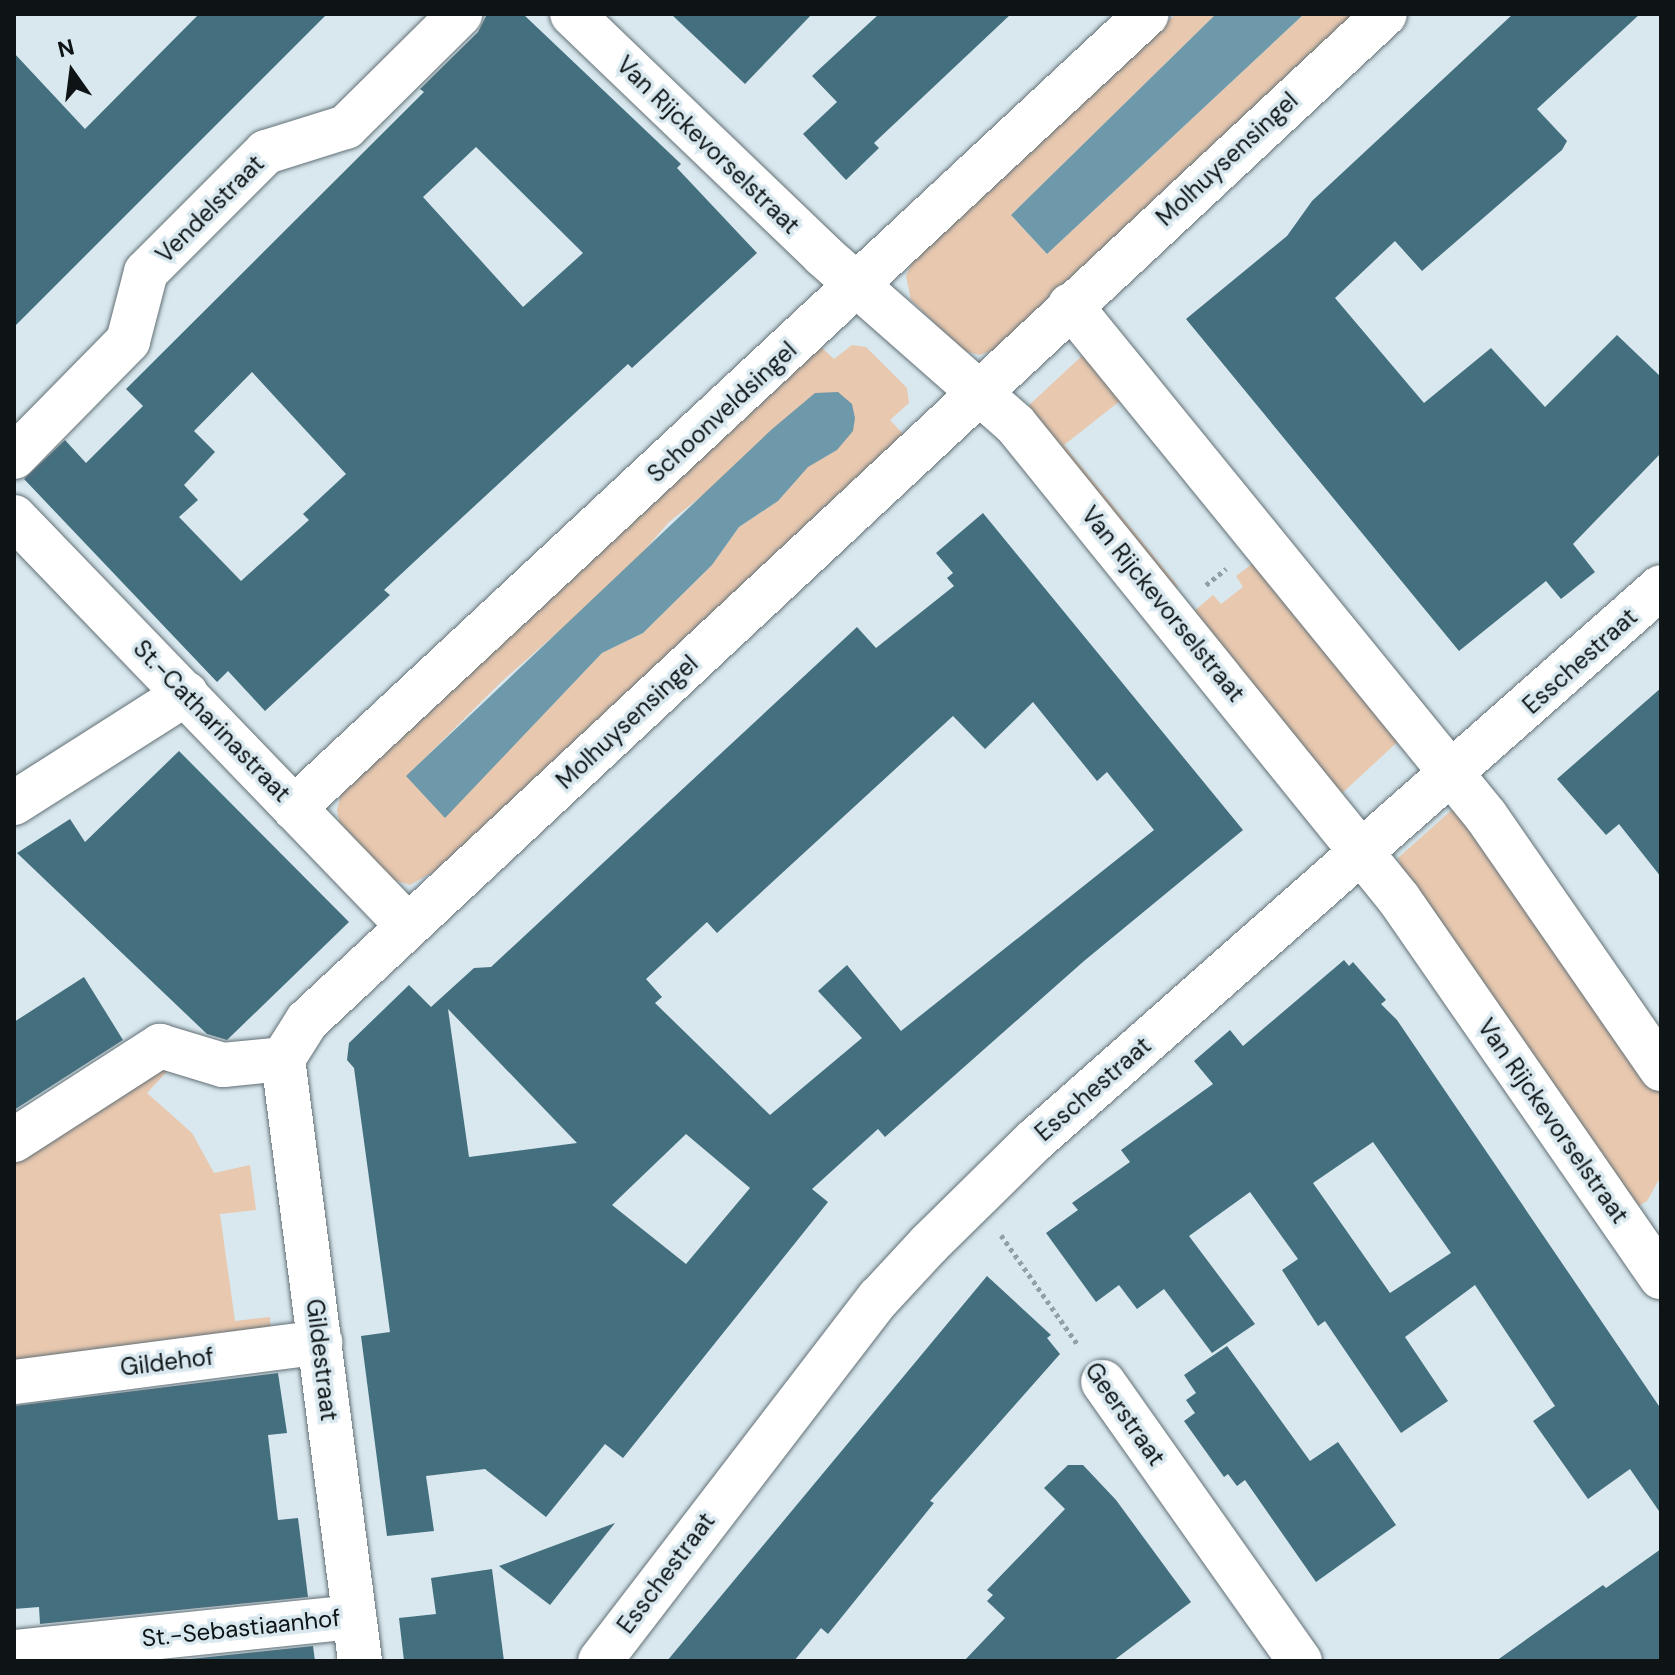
<!DOCTYPE html>
<style>
body{margin:0}
#map{position:relative;width:1675px;height:1675px;overflow:hidden;background:#d8e8ee;font-family:"DM Sans",sans-serif}
div>[style]{position:absolute}
[style*='--x']{left:calc(var(--x)*1px);top:calc(var(--y)*1px);width:calc(var(--w)*1px);rotate:calc(var(--a)*1deg)}
.green>*{inset:0;background:#e8c8af}
.water>*{inset:0;background:#6d99aa}
.building>*{inset:0;background:#446f7f}
.path>*{height:5px;margin-top:-2.5px;transform-origin:0;background:repeating-linear-gradient(90deg,#929fa4 0 4px,transparent 0 8px)}
.roads{filter:drop-shadow(0 0 2px #637076) drop-shadow(0 0 2px #637076)}
.minor>*{height:44px;margin:-22px;padding:0 22px;transform-origin:22px;border-radius:22px;background:#fff}
span{translate:-50% -50%;white-space:nowrap;text-align:center;line-height:1.15;-webkit-text-stroke:7px #d8e8ee;paint-order:stroke}
.street-label{font-size:24px;color:#0e1416}
.frame{position:absolute;inset:0;border:16px solid #0e1416;pointer-events:none}
.north{position:absolute;left:32px;top:32px;width:80px;height:80px;-webkit-text-stroke:6px #d8e8ee;paint-order:stroke;rotate:346deg;font-size:22px;font-weight:700;line-height:32px;text-align:center;color:#0e1416}
.north::after{content:'';display:block;margin:auto;width:28px;height:36px;background:#0e1416;clip-path:polygon(50% 0,100% 100%,50% 72%,0 100%)}
</style>
<div id="map">
<div class="green">
<div style="clip-path:polygon(1176px 14px,1216px 14px,1011px 215px,1047px 254px,1304px 14px,1357px 14px,996px 349px,980px 355px,964px 351px,911px 300px,906px 276px,914px 258px)"></div>
<div style="clip-path:polygon(evenodd,852px 345px,866px 347px,907px 388px,909px 403px,890px 420px,903px 434px,438px 869px,410px 885px,384px 877px,341px 831px,337px 810px,341px 794px,820px 346px,834px 359px,852px 345px,837px 450px,807px 467px,778px 501px,739px 527px,712px 565px,643px 633px,602px 653px,445px 817px,407px 776px,501px 682px,622px 576px,669px 522px,718px 483px,837px 450px)"></div>
<div style="clip-path:polygon(1086px 352px,1125px 397px,1064px 445px,1178px 586px,1172px 591px,1026px 408px)"></div>
<div style="clip-path:polygon(1260px 558px,1404px 736px,1339px 796px,1191px 614px,1213px 595px,1221px 604px,1243px 587px,1236px 576px)"></div>
<div style="clip-path:polygon(1455px 807px,1470px 816px,1661px 1093px,1661px 1176px,1647px 1201px,1637px 1207px,1403px 870px,1398px 858px)"></div>
<div style="clip-path:polygon(176px 1062px,147px 1093px,192px 1133px,214px 1173px,250px 1165px,256px 1210px,220px 1214px,235px 1321px,270px 1317px,271px 1335px,14px 1369px,14px 1154px)"></div>
</div>
<div class="water">
<div style="clip-path:polygon(1216px 14px,1304px 14px,1047px 254px,1011px 215px)"></div>
<div style="clip-path:polygon(838px 392px,852px 404px,855px 418px,853px 431px,837px 450px,808px 467px,778px 501px,739px 527px,712px 565px,643px 633px,602px 653px,445px 818px,406px 776px,771px 430px,815px 393px)"></div>
</div>
<div class="building">
<div style="clip-path:polygon(199px 14px,327px 14px,14px 327px,14px 53px,85px 129px)"></div>
<div style="clip-path:polygon(evenodd,487px 14px,523px 14px,681px 164px,677px 168px,757px 253px,632px 368px,628px 364px,414px 562px,384px 590px,390px 595px,265px 711px,228px 671px,217px 682px,24px 479px,65px 440px,86px 463px,143px 406px,126px 389px,424px 92px,420px 89px,478px 32px,487px 14px,476px 147px,583px 253px,523px 307px,423px 197px,476px 147px,487px 14px,252px 372px,346px 474px,303px 514px,309px 520px,241px 581px,179px 517px,198px 500px,184px 485px,215px 452px,194px 431px,252px 372px)"></div>
<div style="clip-path:polygon(671px 14px,812px 14px,745px 84px)"></div>
<div style="clip-path:polygon(879px 14px,1011px 14px,874px 143px,879px 148px,846px 180px,803px 134px,837px 102px,812px 76px)"></div>
<div style="clip-path:polygon(1513px 14px,1640px 14px,1537px 109px,1567px 141px,1562px 150px,1422px 271px,1395px 241px,1335px 298px,1424px 403px,1491px 348px,1545px 407px,1617px 335px,1661px 377px,1661px 453px,1573px 544px,1595px 572px,1561px 599px,1546px 581px,1459px 651px,1186px 319px,1287px 236px,1312px 201px)"></div>
<div style="clip-path:polygon(evenodd,983px 513px,1243px 830px,1084px 961px,885px 1137px,878px 1129px,812px 1189px,828px 1202px,623px 1458px,605px 1444px,546px 1517px,485px 1469px,426px 1476px,434px 1531px,387px 1536px,361px 1336px,390px 1332px,354px 1068px,347px 1060px,349px 1043px,409px 985px,431px 1007px,474px 968px,491px 967px,857px 627px,876px 648px,954px 586px,947px 578px,953px 573px,936px 553px,983px 513px,1033px 702px,1097px 781px,1107px 772px,1154px 830px,901px 1031px,847px 965px,818px 991px,862px 1038px,770px 1115px,655px 1003px,662px 997px,646px 979px,707px 922px,717px 933px,953px 716px,985px 749px,1033px 702px,983px 513px,448px 1009px,577px 1143px,469px 1157px,448px 1009px,983px 513px,686px 1134px,750px 1188px,686px 1264px,612px 1205px,686px 1134px)"></div>
<div style="clip-path:polygon(1661px 688px,1661px 877px,1619px 824px,1606px 835px,1557px 779px)"></div>
<div style="clip-path:polygon(179px 751px,349px 922px,227px 1040px,207px 1034px,17px 853px,70px 819px,85px 842px)"></div>
<div style="clip-path:polygon(evenodd,1344px 960px,1349px 966px,1353px 962px,1386px 1000px,1381px 1004px,1397px 1020px,1661px 1409px,1661px 1514px,1630px 1469px,1588px 1499px,1533px 1421px,1555px 1406px,1475px 1285px,1405px 1337px,1448px 1401px,1401px 1433px,1325px 1321px,1318px 1326px,1282px 1270px,1298px 1259px,1250px 1192px,1189px 1236px,1255px 1324px,1212px 1353px,1164px 1289px,1137px 1309px,1119px 1285px,1096px 1302px,1046px 1233px,1078px 1210px,1072px 1203px,1130px 1162px,1121px 1150px,1213px 1084px,1194px 1061px,1230px 1030px,1243px 1046px,1344px 960px,1373px 1142px,1451px 1253px,1390px 1293px,1313px 1183px,1373px 1142px)"></div>
<div style="clip-path:polygon(84px 977px,123px 1040px,14px 1110px,14px 1022px)"></div>
<div style="clip-path:polygon(987px 1276px,1051px 1335px,1047px 1338px,1060px 1354px,930px 1501px,934px 1503px,828px 1634px,821px 1628px,794px 1661px,667px 1661px)"></div>
<div style="clip-path:polygon(1227px 1346px,1310px 1461px,1338px 1442px,1396px 1525px,1316px 1582px,1245px 1480px,1237px 1486px,1228px 1474px,1224px 1477px,1184px 1421px,1195px 1413px,1186px 1400px,1196px 1393px,1184px 1375px)"></div>
<div style="clip-path:polygon(278px 1373px,287px 1433px,268px 1435px,278px 1520px,298px 1518px,308px 1597px,40px 1624px,39px 1607px,14px 1609px,14px 1406px)"></div>
<div style="clip-path:polygon(1068px 1465px,1083px 1465px,1116px 1500px,1191px 1602px,1113px 1661px,964px 1661px,1005px 1618px,987px 1601px,993px 1595px,987px 1590px,1065px 1509px,1044px 1488px)"></div>
<div style="clip-path:polygon(615px 1523px,550px 1605px,499px 1566px)"></div>
<div style="clip-path:polygon(1661px 1549px,1661px 1661px,1496px 1661px,1603px 1585px,1606px 1588px)"></div>
<div style="clip-path:polygon(492px 1569px,504px 1661px,404px 1661px,399px 1618px,436px 1614px,431px 1578px)"></div>
<div style="clip-path:polygon(313px 1646px,315px 1661px,171px 1661px)"></div>
</div>
<div class="path">
<div style="--x:1206;--y:585;--w:26;--a:-39"></div>
<div style="--x:1001;--y:1235;--w:134;--a:55"></div>
</div>
<div class="roads">
<div class="minor">
<div style="--x:572;--y:14;--w:348;--a:43.8"></div>
<div style="--x:823;--y:255;--w:256;--a:41.4"></div>
<div style="--x:1015;--y:424;--w:611;--a:51.05"></div>
<div style="--x:1399;--y:899;--w:460;--a:55.3"></div>
<div style="--x:1070;--y:305;--w:659;--a:50.85"></div>
<div style="--x:1486;--y:816;--w:308;--a:55.3"></div>
<div style="--x:14;--y:457;--w:163;--a:-45.5"></div>
<div style="--x:128;--y:341;--w:71;--a:-75.4"></div>
<div style="--x:146;--y:272;--w:170;--a:-45"></div>
<div style="--x:266;--y:152;--w:84;--a:-17.4"></div>
<div style="--x:346;--y:127;--w:161;--a:-44.7"></div>
<div style="--x:14;--y:517;--w:568;--a:46.07"></div>
<div style="--x:14;--y:803;--w:204;--a:-32.4"></div>
<div style="--x:294;--y:808;--w:1165;--a:-42.95"></div>
<div style="--x:283;--y:1059;--w:45;--a:-57.7"></div>
<div style="--x:307;--y:1021;--w:1475;--a:-43.05"></div>
<div style="--x:283;--y:1059;--w:607;--a:82.71"></div>
<div style="--x:14;--y:1140;--w:174;--a:-32.8"></div>
<div style="--x:160;--y:1046;--w:66;--a:16.8"></div>
<div style="--x:223;--y:1065;--w:60;--a:-5.7"></div>
<div style="--x:14;--y:1382;--w:309;--a:-7.4"></div>
<div style="--x:1103;--y:1382;--w:342;--a:54.8"></div>
<div style="--x:14;--y:1652;--w:342;--a:-5.9"></div>
<div style="--x:600;--y:1661;--w:458;--a:-52.5"></div>
<div style="--x:879;--y:1298;--w:74;--a:-47.2"></div>
<div style="--x:929;--y:1244;--w:148;--a:-44.5"></div>
<div style="--x:1035;--y:1140;--w:835;--a:-41.46"></div>
</div>
</div>
<div class="street-label">
<span style="left:708px;top:145px;rotate:44deg">Van Rijckevorselstraat</span>
<span style="left:1227px;top:159px;rotate:-43deg">Molhuysensingel</span>
<span style="left:210px;top:209px;rotate:-45deg">Vendelstraat</span>
<span style="left:722px;top:412px;rotate:-43deg">Schoonveldsingel</span>
<span style="left:1163px;top:604px;rotate:51deg">Van Rijckevorselstraat</span>
<span style="left:1580px;top:661px;rotate:-42deg">Esschestraat</span>
<span style="left:212px;top:721px;rotate:46deg">St.-Catharinastraat</span>
<span style="left:627px;top:722px;rotate:-43deg">Molhuysensingel</span>
<span style="left:1093px;top:1089px;rotate:-41deg">Esschestraat</span>
<span style="left:1553px;top:1121px;rotate:55deg">Van Rijckevorselstraat</span>
<span style="left:322px;top:1360px;rotate:83deg">Gildestraat</span>
<span style="left:167px;top:1362px;rotate:-7deg">Gildehof</span>
<span style="left:1125px;top:1414px;rotate:55deg">Geerstraat</span>
<span style="left:666px;top:1573px;rotate:-53deg">Esschestraat</span>
<span style="left:241px;top:1628px;rotate:-6deg">St.-Sebastiaanhof</span>
</div>
<div class="frame"></div>
<div class="north">N</div>
</div>
